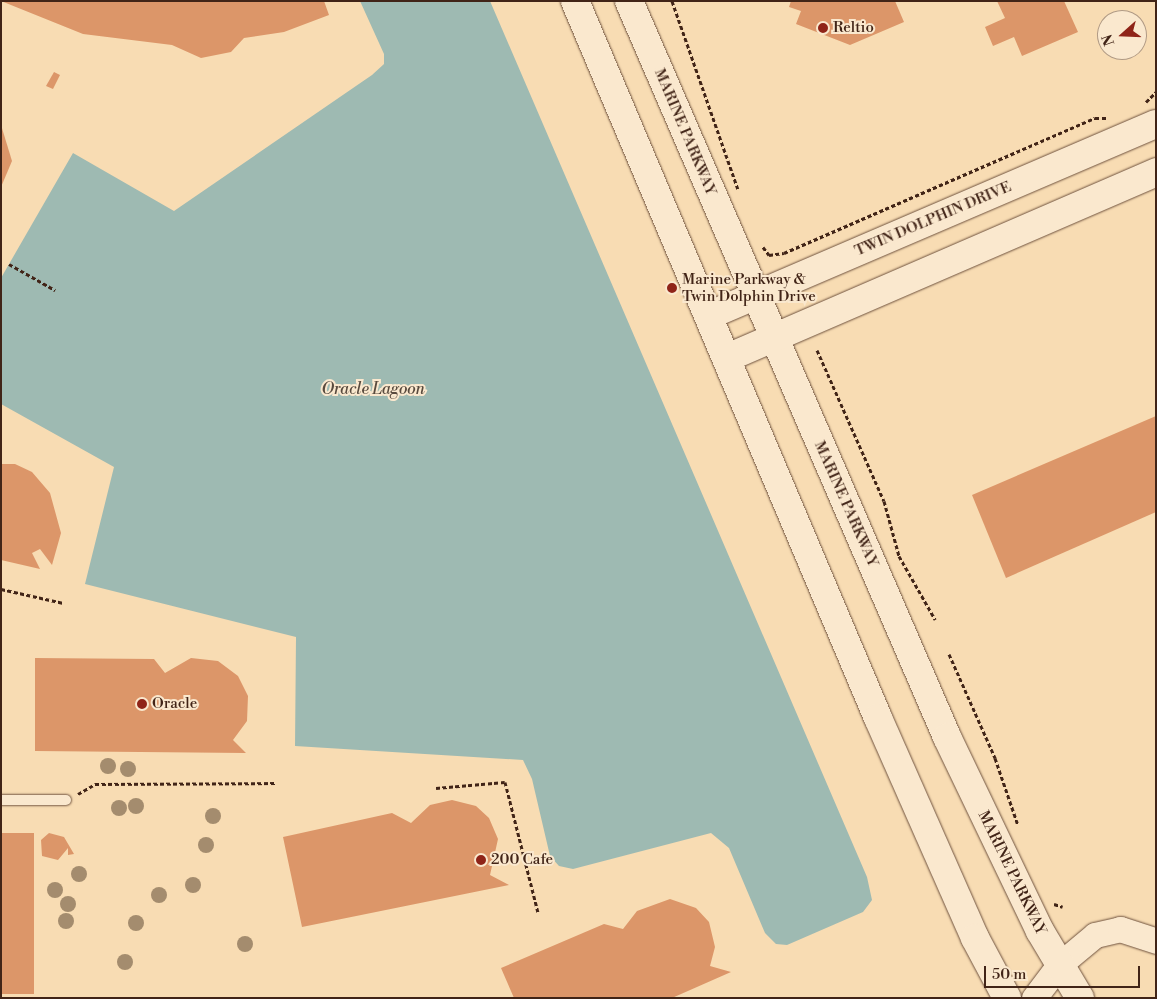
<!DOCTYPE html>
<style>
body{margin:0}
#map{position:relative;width:1157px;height:999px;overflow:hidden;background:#f8dcb3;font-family:"Libre Bodoni",serif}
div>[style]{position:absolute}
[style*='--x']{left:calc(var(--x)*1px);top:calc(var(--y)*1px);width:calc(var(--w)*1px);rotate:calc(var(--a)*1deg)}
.water>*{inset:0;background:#9ebab2}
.building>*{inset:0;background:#dc9669;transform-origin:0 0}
.path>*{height:3px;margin-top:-1.5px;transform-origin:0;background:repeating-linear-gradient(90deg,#412417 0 4px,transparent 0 6.5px)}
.roads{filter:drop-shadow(0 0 1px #6f523e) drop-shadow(0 0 1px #6f523e)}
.service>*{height:10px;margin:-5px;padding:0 5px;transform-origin:5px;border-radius:5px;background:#fae8ce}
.tertiary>*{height:25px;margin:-12.5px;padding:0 12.5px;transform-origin:12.5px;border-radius:12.5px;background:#fae8ce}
.secondary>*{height:28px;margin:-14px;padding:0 14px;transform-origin:14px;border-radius:14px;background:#fae8ce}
.trees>*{width:16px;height:16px;margin:-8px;border-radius:50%;background:#a48c6e}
.dots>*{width:14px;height:14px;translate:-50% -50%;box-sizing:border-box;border:2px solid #fae8ce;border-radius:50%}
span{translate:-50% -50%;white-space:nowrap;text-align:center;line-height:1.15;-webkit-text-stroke:4px #fae8ce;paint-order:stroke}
.poi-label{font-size:15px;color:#412417}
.left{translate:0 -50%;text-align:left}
.street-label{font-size:15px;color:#412417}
.water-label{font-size:16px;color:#584a3e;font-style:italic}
.frame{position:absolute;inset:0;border:2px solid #412417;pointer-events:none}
.north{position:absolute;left:1097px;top:10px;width:50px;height:50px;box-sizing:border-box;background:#fae8ce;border:1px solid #b09a85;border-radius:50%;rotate:250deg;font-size:14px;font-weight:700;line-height:20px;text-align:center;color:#412417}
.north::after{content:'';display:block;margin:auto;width:18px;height:22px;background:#8f2418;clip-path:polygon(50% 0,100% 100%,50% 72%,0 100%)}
.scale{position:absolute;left:984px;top:966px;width:156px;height:22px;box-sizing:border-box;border:2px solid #412417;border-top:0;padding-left:6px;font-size:15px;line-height:18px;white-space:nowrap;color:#412417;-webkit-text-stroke:4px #fae8ce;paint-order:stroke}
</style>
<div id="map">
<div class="water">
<div style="clip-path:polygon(360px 1px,490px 1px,867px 877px,872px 900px,863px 912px,787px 945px,776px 944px,765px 933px,729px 848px,711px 833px,573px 869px,559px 866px,550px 856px,532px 779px,523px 760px,295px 746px,296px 637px,85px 584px,114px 467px,1px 404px,1px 278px,73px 153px,174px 211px,372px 75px,384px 64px,384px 54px)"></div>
</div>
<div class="building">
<div style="clip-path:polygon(1px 1px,324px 1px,329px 15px,284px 32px,244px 38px,231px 52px,201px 58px,172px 45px,83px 34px)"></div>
<div style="clip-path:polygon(791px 1px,895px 1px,904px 22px,850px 45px,796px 24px,801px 11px,789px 7px)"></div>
<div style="clip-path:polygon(997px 1px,1064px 1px,1078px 32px,1022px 56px,1014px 37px,993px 46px,985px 27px,1005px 18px)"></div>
<div style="clip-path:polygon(54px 72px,60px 75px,53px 89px,46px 86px)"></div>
<div style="clip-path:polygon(1px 125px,12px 161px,1px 187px)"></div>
<div style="clip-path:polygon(1156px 416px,1156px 512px,1006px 578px,972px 495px)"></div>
<div style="clip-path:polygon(1px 464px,15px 464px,32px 472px,50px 493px,61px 533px,52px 565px,40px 549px,32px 553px,40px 569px,1px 560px)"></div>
<div style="clip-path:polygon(35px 658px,154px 659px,165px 673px,191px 658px,218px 661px,238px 676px,248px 696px,247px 721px,233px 740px,246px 753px,35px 751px)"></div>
<div style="clip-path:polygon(452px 800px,476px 806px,489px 818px,498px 839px,490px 875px,509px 885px,302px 927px,283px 837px,392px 813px,411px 823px,430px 805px)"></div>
<div style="left:1px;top:833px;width:33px;height:161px"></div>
<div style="clip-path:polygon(49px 833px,64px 837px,74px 854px,68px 855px,68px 848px,58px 860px,42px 856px,41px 840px)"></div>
<div style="clip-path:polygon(670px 899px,696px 908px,709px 922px,715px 947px,710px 966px,731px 972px,672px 998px,514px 998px,501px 968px,604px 924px,623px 929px,637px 911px)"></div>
</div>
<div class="path">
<div style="--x:672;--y:1;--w:199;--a:70.7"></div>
<div style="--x:1146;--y:102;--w:14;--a:-45"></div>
<div style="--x:763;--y:247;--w:10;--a:53"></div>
<div style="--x:769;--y:255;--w:15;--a:-8"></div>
<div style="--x:784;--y:253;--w:339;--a:-23.5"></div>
<div style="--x:1095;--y:118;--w:13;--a:0"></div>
<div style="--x:9;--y:264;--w:53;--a:29.5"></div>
<div style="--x:817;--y:350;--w:165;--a:66.1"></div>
<div style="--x:884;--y:501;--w:57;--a:74.7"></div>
<div style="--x:899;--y:556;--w:73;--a:60.3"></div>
<div style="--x:1;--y:589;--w:64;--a:12.7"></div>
<div style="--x:949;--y:654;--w:114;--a:66.1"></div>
<div style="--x:995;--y:758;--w:71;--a:71.1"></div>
<div style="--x:436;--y:788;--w:69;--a:-5"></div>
<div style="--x:505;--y:782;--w:134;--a:75.8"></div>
<div style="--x:78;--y:794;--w:20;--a:-30"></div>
<div style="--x:95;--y:784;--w:181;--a:-0.3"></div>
<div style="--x:1054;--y:904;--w:9;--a:18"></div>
</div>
<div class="roads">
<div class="service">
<div style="--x:1;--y:800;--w:65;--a:0"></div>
</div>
<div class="tertiary">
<div style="--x:1034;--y:998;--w:41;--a:-52.9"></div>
<div style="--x:1059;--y:965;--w:47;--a:-39.8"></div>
<div style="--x:1095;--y:935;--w:26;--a:-13"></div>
<div style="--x:1120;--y:929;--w:38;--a:18"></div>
</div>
<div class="secondary">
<div style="--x:575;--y:1;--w:778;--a:67.09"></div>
<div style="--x:878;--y:718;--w:240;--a:66.2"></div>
<div style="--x:975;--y:938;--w:68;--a:61.9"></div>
<div style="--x:629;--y:1;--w:802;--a:66.63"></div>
<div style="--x:947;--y:737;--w:215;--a:64.4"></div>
<div style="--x:1040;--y:931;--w:78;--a:59.2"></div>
<div style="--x:710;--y:315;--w:485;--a:-23.2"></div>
<div style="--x:727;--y:358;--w:468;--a:-23.4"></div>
</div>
</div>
<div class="trees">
<div style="left:108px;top:766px"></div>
<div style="left:128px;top:769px"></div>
<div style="left:136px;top:806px"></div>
<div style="left:119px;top:808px"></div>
<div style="left:213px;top:816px"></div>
<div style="left:206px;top:845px"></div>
<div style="left:79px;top:874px"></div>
<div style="left:193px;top:885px"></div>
<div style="left:55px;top:890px"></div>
<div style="left:159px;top:895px"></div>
<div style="left:68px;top:904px"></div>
<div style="left:66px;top:921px"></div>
<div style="left:136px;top:923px"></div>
<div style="left:245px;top:944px"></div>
<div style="left:125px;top:962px"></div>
</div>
<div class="dots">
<div style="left:823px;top:28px;background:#8f2418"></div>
<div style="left:672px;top:288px;background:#8f2418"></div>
<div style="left:142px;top:704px;background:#8f2418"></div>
<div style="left:481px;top:860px;background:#8f2418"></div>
</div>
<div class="poi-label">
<span class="left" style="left:833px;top:28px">Reltio</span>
<span class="left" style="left:682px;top:288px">Marine Parkway &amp;<br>Twin Dolphin Drive</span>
<span class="left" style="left:152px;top:704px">Oracle</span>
<span class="left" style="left:491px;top:860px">200 Cafe</span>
</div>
<div class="street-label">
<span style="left:685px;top:132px;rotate:67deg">MARINE PARKWAY</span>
<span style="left:933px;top:219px;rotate:-23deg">TWIN DOLPHIN DRIVE</span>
<span style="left:846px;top:504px;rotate:66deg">MARINE PARKWAY</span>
<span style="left:1012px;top:873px;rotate:64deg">MARINE PARKWAY</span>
</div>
<div class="water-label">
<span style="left:373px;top:389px">Oracle Lagoon</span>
</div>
<div class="frame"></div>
<div class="north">N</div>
<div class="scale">50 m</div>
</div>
